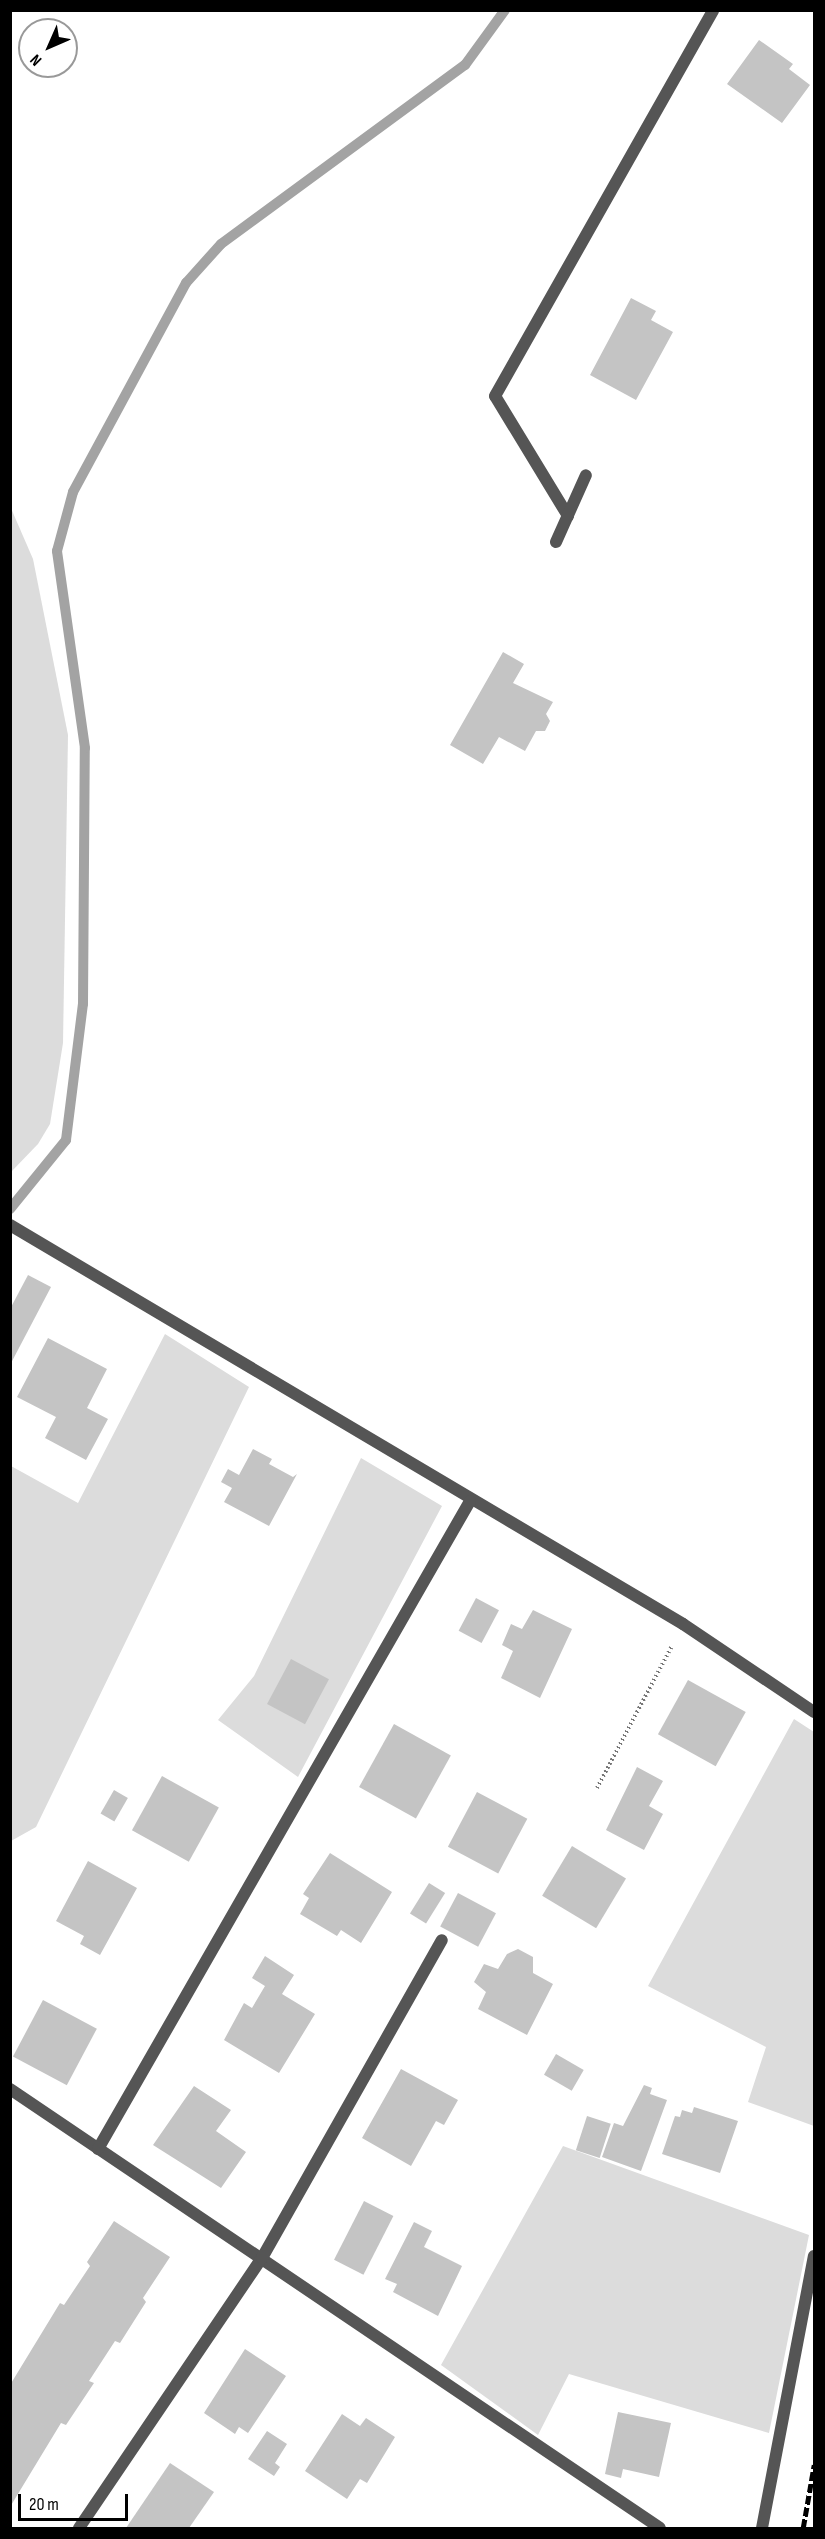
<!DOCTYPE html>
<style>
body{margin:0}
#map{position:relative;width:825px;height:2539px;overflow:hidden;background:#fff;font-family:"Sofia Sans Condensed",sans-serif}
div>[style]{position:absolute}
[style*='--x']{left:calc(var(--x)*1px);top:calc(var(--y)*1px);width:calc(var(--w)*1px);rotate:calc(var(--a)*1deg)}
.green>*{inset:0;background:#dcdcdc}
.stream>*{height:10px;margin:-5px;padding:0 5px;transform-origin:5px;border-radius:5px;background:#a3a3a3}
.building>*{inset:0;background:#c4c4c4;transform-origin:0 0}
.path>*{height:4px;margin-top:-2px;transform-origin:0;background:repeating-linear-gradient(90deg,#777 0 1.5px,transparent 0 4.5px)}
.service>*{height:12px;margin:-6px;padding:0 6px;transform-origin:6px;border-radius:6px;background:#555}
.minor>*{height:12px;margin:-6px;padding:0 6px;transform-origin:6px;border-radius:6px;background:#555}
.rail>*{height:4.5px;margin-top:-2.25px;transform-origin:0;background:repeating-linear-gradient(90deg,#000 0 9px,transparent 0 12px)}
span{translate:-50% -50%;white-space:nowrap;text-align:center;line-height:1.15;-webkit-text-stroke:4.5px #fff;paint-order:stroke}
.frame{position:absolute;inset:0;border:12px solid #000;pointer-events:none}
.north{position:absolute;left:18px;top:18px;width:60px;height:60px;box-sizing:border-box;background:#fff;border:2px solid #999;border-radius:50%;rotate:225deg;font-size:16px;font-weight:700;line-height:24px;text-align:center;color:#000}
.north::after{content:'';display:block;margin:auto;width:21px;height:27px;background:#000;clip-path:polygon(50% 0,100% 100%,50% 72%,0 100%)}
.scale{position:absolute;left:18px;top:2494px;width:110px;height:27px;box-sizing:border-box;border:3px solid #000;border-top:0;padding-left:8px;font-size:18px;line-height:21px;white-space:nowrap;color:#000;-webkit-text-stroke:4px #fff;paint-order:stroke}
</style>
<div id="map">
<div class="green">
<div style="clip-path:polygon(10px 506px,33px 559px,68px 735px,63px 1043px,50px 1124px,38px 1144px,11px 1172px)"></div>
<div style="clip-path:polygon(165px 1334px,249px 1387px,36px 1827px,11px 1841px,11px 1466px,78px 1503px)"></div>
<div style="clip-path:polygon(361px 1458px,442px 1506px,298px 1777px,218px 1720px,254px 1676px)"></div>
<div style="clip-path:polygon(794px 1719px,814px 1732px,814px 2126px,748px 2102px,766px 2047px,648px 1986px)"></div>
<div style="clip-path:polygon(563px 2146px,809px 2235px,769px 2433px,569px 2374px,538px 2435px,441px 2365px)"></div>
</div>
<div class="stream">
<div style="--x:10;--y:1209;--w:89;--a:-50.9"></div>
<div style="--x:66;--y:1140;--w:137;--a:-82.9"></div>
<div style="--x:83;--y:1004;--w:256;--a:-89.6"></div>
<div style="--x:85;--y:748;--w:199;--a:-98.1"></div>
<div style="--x:57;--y:551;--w:61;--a:-74.8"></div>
<div style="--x:73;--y:492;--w:238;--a:-61.6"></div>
<div style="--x:186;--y:283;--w:52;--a:-48.1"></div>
<div style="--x:221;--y:244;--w:303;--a:-36.3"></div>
<div style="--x:465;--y:65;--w:68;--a:-54"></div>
</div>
<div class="building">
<div style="clip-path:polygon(759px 40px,793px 64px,789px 69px,810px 85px,782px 123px,727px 84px)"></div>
<div style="clip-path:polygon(631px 298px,656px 311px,651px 320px,673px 332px,636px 400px,590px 375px)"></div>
<div style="clip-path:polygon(503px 652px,524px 664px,513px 683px,553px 702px,546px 714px,550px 721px,545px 731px,536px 731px,525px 751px,499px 737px,483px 764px,450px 745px)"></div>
<div style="clip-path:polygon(28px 1275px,51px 1287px,10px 1365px,10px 1309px)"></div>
<div style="clip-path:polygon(48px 1338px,107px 1369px,87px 1408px,108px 1419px,86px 1460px,45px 1438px,56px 1417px,17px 1397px)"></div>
<div style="clip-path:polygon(253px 1449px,272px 1459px,269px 1464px,293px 1477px,297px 1474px,269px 1526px,224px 1502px,232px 1488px,221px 1482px,228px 1469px,239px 1475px)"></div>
<div style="left:476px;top:1598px;width:26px;height:37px;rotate:28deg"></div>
<div style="clip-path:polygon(533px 1610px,572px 1629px,540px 1698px,501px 1678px,513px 1651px,502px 1645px,511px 1624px,522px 1629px)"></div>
<div style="left:291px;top:1659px;width:43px;height:51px;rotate:28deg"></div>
<div style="left:688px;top:1680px;width:66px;height:62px;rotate:29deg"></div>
<div style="left:394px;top:1724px;width:65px;height:72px;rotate:29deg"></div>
<div style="clip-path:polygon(637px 1767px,663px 1781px,649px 1806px,663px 1814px,644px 1850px,606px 1830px)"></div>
<div style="left:162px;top:1776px;width:65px;height:62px;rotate:29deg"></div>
<div style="left:114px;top:1790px;width:16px;height:27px;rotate:30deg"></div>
<div style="left:477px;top:1792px;width:57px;height:62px;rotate:28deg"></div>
<div style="left:572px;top:1846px;width:63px;height:58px;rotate:31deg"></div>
<div style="clip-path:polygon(330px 1853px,392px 1892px,361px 1943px,341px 1930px,337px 1936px,300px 1914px,309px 1898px,303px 1894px)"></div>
<div style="clip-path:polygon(88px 1861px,137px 1888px,100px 1955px,80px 1944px,84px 1936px,56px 1921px)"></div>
<div style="left:429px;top:1883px;width:19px;height:36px;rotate:32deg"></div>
<div style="left:458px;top:1893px;width:43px;height:38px;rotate:28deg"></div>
<div style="clip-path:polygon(518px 1949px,533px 1957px,533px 1973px,553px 1984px,527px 2035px,478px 2009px,486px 1992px,474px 1982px,484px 1964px,498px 1969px,507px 1954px)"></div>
<div style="clip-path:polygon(265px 1956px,294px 1975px,282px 1994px,315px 2014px,279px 2073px,224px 2040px,244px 2003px,252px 2008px,265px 1986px,252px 1978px)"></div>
<div style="left:43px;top:2000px;width:61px;height:64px;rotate:28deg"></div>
<div style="left:556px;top:2054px;width:32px;height:24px;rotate:30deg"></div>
<div style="clip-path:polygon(401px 2069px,458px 2100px,444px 2125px,436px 2121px,411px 2166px,362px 2138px)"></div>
<div style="clip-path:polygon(644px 2085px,652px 2088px,650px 2094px,667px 2100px,641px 2171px,602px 2157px,614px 2123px,623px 2126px)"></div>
<div style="clip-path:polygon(194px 2086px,231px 2110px,216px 2131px,246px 2152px,221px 2188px,153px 2145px)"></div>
<div style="clip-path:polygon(694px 2107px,738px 2121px,720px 2173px,662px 2154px,675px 2116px,680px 2117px,682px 2110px,692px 2113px)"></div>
<div style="left:587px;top:2116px;width:25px;height:36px;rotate:18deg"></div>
<div style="left:364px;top:2201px;width:33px;height:66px;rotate:27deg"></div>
<div style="clip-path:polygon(114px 2221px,170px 2257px,143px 2298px,146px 2302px,120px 2343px,115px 2341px,89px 2381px,94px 2383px,66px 2425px,61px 2423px,10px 2507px,10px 2385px,60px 2303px,64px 2305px,90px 2266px,87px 2262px)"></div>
<div style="clip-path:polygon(414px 2222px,432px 2231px,424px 2247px,462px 2266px,438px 2316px,393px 2292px,397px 2284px,385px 2279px)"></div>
<div style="clip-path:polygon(245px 2349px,286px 2376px,248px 2433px,239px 2427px,235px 2434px,204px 2413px)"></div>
<div style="clip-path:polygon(618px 2412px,671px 2423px,659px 2477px,623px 2469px,621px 2478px,605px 2474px)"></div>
<div style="clip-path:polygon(342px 2414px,360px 2426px,366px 2418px,395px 2437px,367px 2483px,360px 2479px,347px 2499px,305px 2471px)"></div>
<div style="clip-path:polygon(267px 2431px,287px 2444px,275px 2463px,280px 2467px,274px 2476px,248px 2459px)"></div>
<div style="clip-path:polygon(170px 2463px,214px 2492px,189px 2528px,126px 2528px)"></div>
</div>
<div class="path">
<div style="--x:597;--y:1788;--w:161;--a:-62.2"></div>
</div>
<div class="service">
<div style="--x:568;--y:516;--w:140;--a:-121.3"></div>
<div style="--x:495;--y:396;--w:443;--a:-60.5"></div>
<div style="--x:556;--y:542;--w:73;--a:-65.9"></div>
</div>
<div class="minor">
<div style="--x:10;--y:1225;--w:782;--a:30.66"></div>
<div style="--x:683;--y:1624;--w:158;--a:33.9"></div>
<div style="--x:10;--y:2089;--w:784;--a:34.03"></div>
<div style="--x:98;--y:2149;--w:747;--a:-60.14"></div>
<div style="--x:79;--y:2528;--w:326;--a:-55.9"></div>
<div style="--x:262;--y:2258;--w:365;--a:-60.5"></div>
<div style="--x:762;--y:2528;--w:277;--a:-79.2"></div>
</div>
<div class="rail">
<div style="--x:803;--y:2528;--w:64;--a:-80.1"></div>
</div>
<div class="frame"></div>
<div class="north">N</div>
<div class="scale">20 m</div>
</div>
